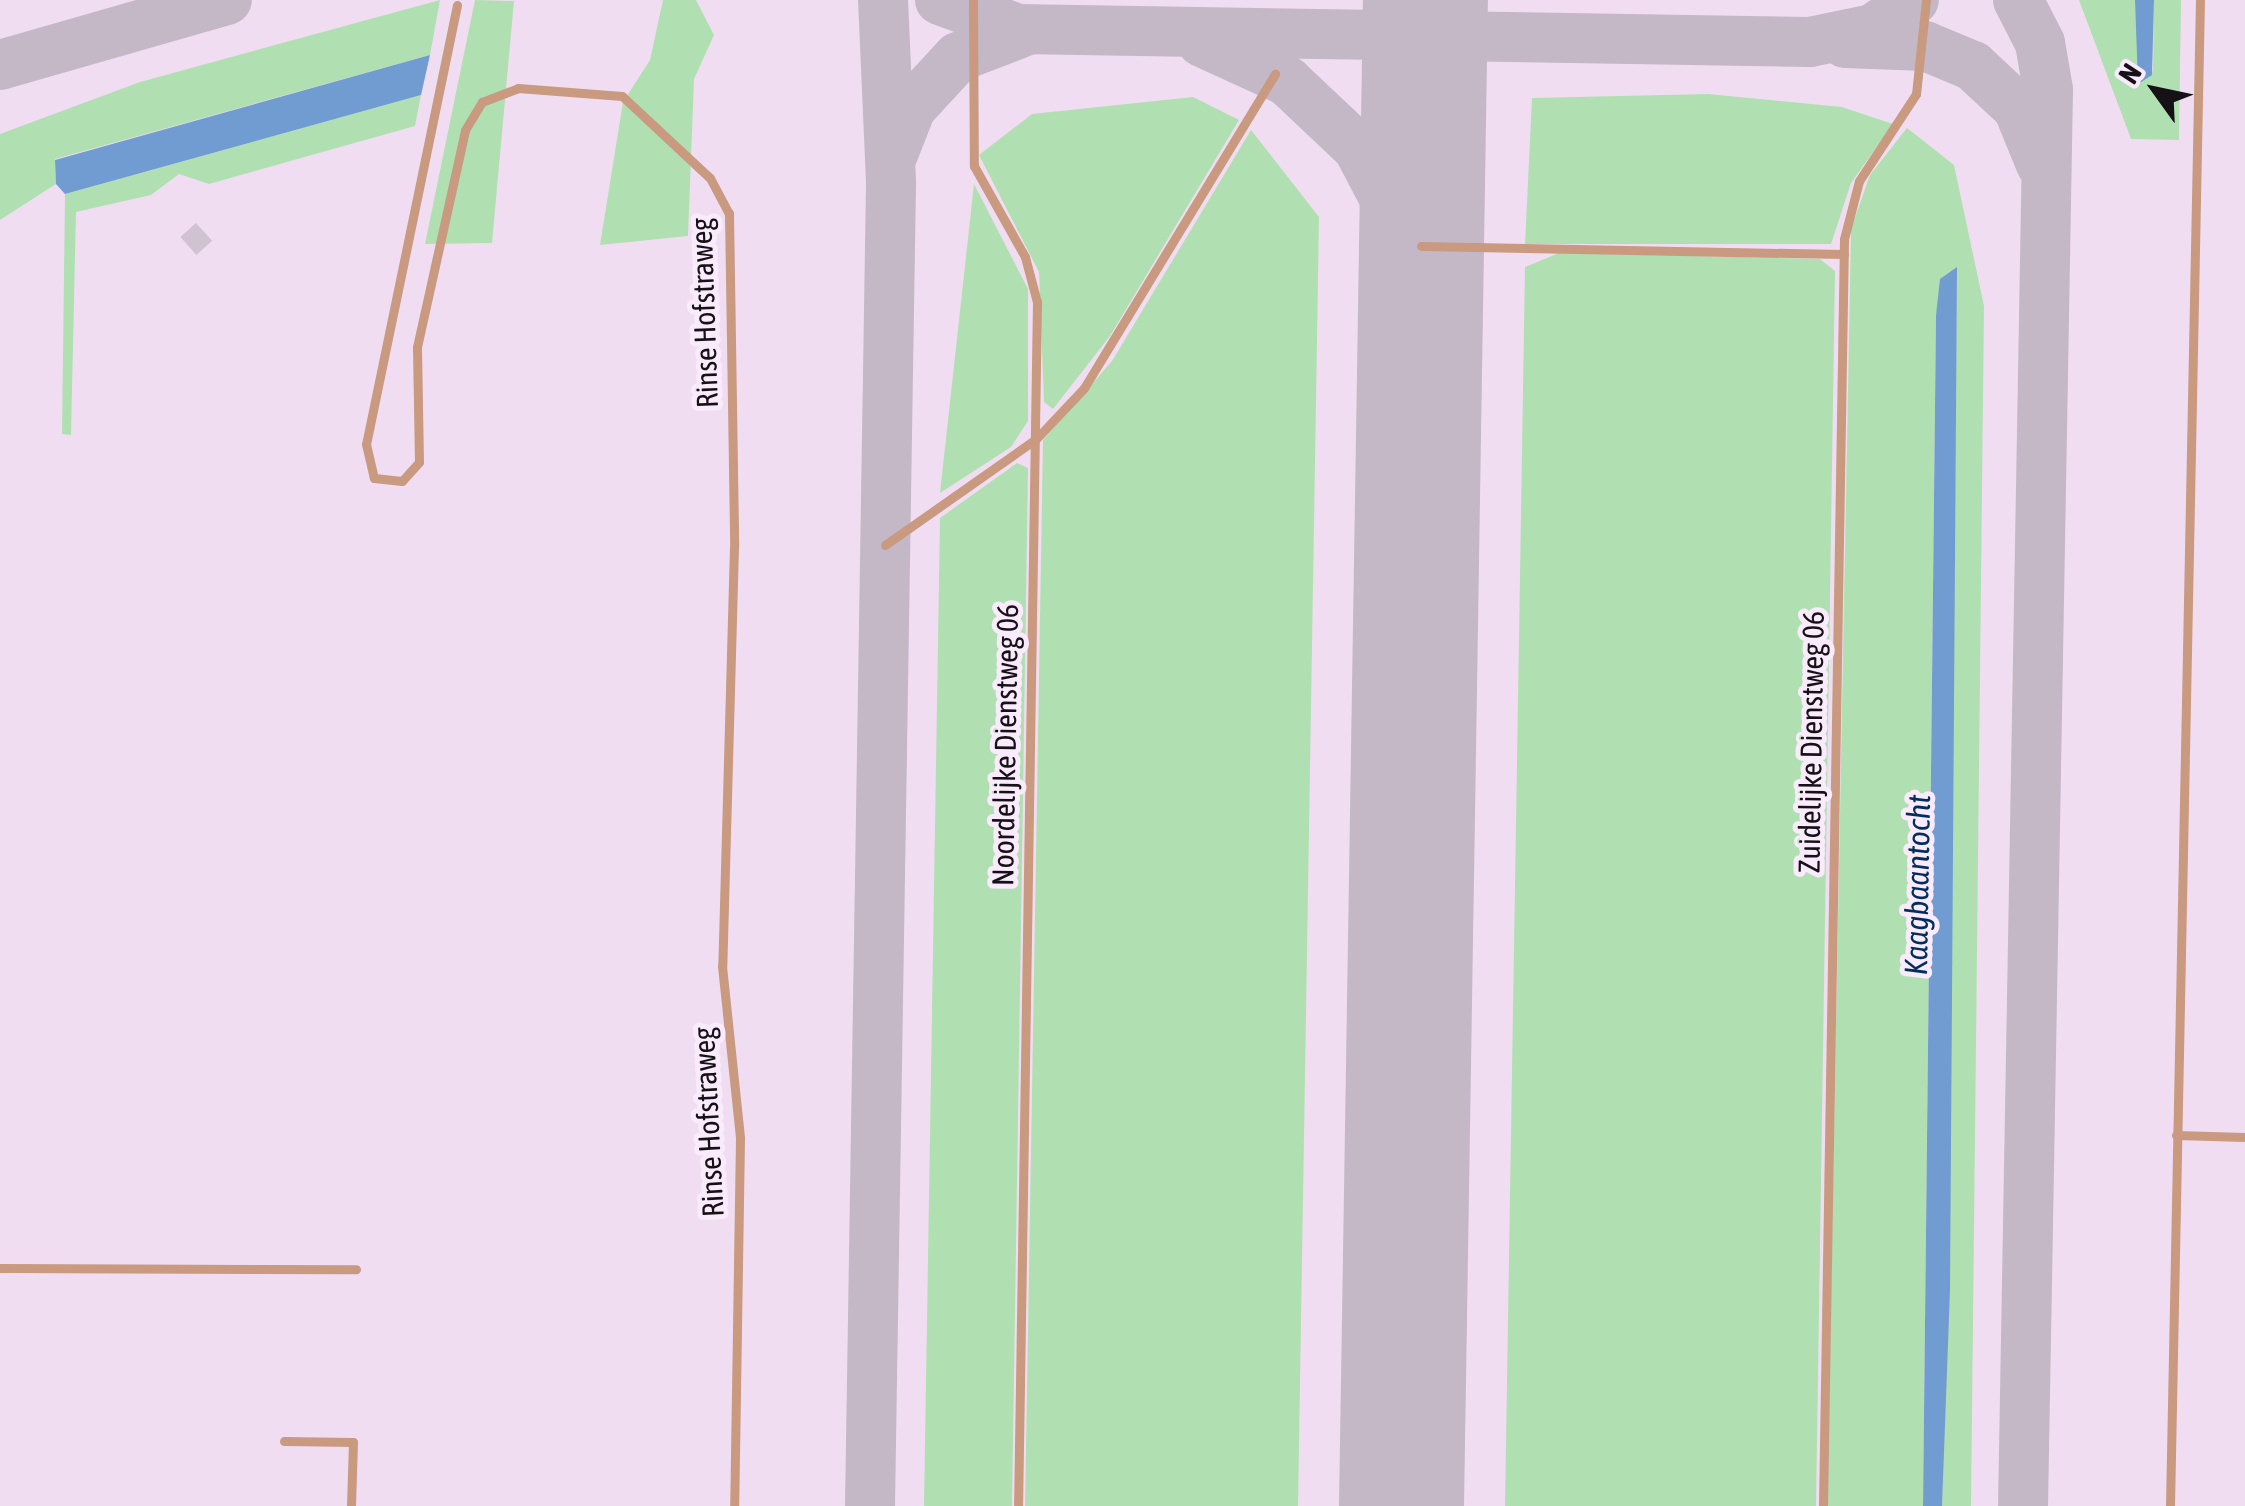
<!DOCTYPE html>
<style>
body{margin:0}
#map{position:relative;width:2245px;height:1506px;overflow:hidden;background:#f9ebfb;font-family:"Asap Condensed",sans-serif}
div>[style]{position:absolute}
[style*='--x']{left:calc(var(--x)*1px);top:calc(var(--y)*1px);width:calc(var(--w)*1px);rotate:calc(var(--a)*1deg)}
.built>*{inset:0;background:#f1ddf2;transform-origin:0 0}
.green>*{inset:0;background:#b0e0b1}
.water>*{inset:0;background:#719cd1}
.taxiway>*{height:50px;margin:-25px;padding:0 25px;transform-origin:25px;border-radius:25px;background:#c4b8c6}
.runway>*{height:125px;margin:-62.5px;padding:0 62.5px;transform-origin:62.5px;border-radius:62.5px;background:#c4b8c6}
.building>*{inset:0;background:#d0c2d1;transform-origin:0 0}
.lane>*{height:9px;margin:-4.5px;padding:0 4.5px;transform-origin:4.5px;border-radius:4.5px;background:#c99980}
span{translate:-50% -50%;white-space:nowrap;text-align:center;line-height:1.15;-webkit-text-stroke:10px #f9ebfb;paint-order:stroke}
.street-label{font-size:30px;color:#161116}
.water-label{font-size:32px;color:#002e5d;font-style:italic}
.north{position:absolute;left:2105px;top:40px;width:100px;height:100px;-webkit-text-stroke:8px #f9ebfb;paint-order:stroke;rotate:303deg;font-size:28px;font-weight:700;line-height:40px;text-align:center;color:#161116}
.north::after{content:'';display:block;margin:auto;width:35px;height:45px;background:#161116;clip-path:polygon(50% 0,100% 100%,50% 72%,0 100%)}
</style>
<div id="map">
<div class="built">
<div style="left:0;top:0;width:2245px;height:1506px"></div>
</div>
<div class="green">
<div style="clip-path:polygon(440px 0,430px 55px,55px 159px,56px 184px,0 220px,0 134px,140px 82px)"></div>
<div style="clip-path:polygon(475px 0,514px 1px,492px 243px,425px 244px)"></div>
<div style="clip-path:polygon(663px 0,696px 0,714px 35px,694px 79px,688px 236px,600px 245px,623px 102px,650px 60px)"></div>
<div style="clip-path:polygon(2079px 0,2135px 0,2142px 79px,2153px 71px,2154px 0,2181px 0,2179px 140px,2131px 139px)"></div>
<div style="clip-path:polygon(1708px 94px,1842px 107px,1893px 124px,1851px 183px,1831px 244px,1525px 244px,1532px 98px)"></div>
<div style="clip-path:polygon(421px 95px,415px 126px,209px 184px,179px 174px,151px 195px,76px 212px,71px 435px,62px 434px,65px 194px)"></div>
<div style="clip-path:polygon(1193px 97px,1239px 120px,1110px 336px,1053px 409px,1044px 402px,1039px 272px,979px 155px,1032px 114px)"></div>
<div style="clip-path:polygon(1907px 128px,1954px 165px,1984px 306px,1971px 1506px,1942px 1506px,1957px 267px,1936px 314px,1923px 1506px,1827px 1506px,1851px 229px,1870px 175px)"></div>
<div style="clip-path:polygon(1251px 130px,1319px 217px,1298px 1506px,1025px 1506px,1043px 440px,1112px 361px)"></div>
<div style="clip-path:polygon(974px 184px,1028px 289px,1028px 421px,1011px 447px,940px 493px)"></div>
<div style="clip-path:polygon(1559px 253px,1820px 259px,1835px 271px,1816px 1506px,1505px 1506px,1525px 267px)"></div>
<div style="clip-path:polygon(1017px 463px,1028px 468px,1012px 1506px,924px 1506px,940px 518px)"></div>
</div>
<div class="water">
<div style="clip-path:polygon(2135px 0,2154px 0,2152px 75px,2138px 84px)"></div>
<div style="clip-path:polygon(430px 55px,421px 95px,65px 194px,56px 184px,55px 160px)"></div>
<div style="clip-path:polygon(1957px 267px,1950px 1290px,1942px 1506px,1923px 1506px,1936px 315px,1940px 279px)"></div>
</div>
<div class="taxiway">
<div style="--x:940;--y:0;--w:83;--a:20.4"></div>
<div style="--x:1018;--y:29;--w:792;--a:0.94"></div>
<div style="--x:1810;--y:42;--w:64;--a:-11.7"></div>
<div style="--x:1873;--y:29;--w:50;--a:-35.3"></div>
<div style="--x:2018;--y:0;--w:48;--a:62.9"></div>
<div style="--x:2040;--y:43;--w:48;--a:80.3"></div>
<div style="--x:2048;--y:90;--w:1416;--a:91.01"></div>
<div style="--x:1202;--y:42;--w:94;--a:24.6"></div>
<div style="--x:1287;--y:81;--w:98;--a:43.3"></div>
<div style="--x:1358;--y:148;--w:97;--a:62.4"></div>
<div style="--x:1403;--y:234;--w:84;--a:78.3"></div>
<div style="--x:1845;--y:43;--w:80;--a:2.1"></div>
<div style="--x:1925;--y:46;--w:52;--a:22.6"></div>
<div style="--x:1973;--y:66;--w:62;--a:43"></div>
<div style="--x:2018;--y:108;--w:61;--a:67.7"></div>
<div style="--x:0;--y:65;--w:236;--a:-16"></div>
<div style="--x:893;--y:154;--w:49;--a:-68.6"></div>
<div style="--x:911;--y:108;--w:69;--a:-47.3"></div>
<div style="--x:958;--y:57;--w:75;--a:-21.1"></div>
<div style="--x:870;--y:1506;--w:1324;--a:-89.09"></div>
<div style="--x:891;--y:182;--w:182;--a:-92.5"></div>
</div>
<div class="runway">
<div style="--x:1401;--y:1506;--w:1506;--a:-89.09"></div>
</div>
<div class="building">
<div style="left:196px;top:223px;width:24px;height:21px;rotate:48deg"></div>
</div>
<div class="lane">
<div style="--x:973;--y:0;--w:166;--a:89.7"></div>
<div style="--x:974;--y:166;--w:104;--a:60.7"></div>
<div style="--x:1025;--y:257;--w:47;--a:75.1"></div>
<div style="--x:1037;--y:302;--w:1204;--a:90.9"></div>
<div style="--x:457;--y:5;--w:448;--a:101.7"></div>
<div style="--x:366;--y:444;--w:35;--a:77"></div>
<div style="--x:374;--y:478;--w:28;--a:6"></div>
<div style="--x:402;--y:481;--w:25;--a:-48"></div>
<div style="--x:419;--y:462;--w:115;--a:-91"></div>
<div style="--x:417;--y:347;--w:222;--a:-77.5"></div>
<div style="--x:465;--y:130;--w:33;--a:-59"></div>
<div style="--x:482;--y:102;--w:39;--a:-21"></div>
<div style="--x:518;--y:88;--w:104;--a:4.4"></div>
<div style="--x:622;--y:96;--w:120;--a:43"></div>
<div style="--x:710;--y:178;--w:40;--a:62"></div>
<div style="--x:729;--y:213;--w:334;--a:89.1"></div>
<div style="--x:734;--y:547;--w:419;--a:91.6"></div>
<div style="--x:722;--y:966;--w:173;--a:84"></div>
<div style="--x:740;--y:1138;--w:368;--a:90.9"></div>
<div style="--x:1421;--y:246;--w:423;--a:1.1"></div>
<div style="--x:885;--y:545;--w:184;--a:-35.1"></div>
<div style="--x:1036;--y:439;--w:70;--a:-46.7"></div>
<div style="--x:1084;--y:388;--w:368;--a:-58.7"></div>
<div style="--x:2176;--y:1135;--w:69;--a:1.7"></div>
<div style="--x:0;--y:1268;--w:356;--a:0.2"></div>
<div style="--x:284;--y:1441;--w:69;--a:0.8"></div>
<div style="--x:353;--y:1442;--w:64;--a:91.8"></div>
<div style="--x:1823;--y:1506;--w:1267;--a:-89.05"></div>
<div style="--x:1844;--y:239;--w:60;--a:-75.5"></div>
<div style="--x:1859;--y:181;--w:104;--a:-56.8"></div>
<div style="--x:1916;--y:94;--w:95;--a:-83.9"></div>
<div style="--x:2170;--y:1506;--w:1506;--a:-88.86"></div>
</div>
<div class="street-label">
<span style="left:704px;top:313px;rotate:-92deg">Rinse Hofstraweg</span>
<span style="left:1811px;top:742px;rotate:-89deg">Zuidelijke Dienstweg 06</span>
<span style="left:1005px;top:745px;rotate:-89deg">Noordelijke Dienstweg 06</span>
<span style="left:708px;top:1122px;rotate:-93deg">Rinse Hofstraweg</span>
</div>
<div class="water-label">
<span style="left:1918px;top:885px;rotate:-89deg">Kaagbaantocht</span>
</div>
<div class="north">N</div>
</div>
